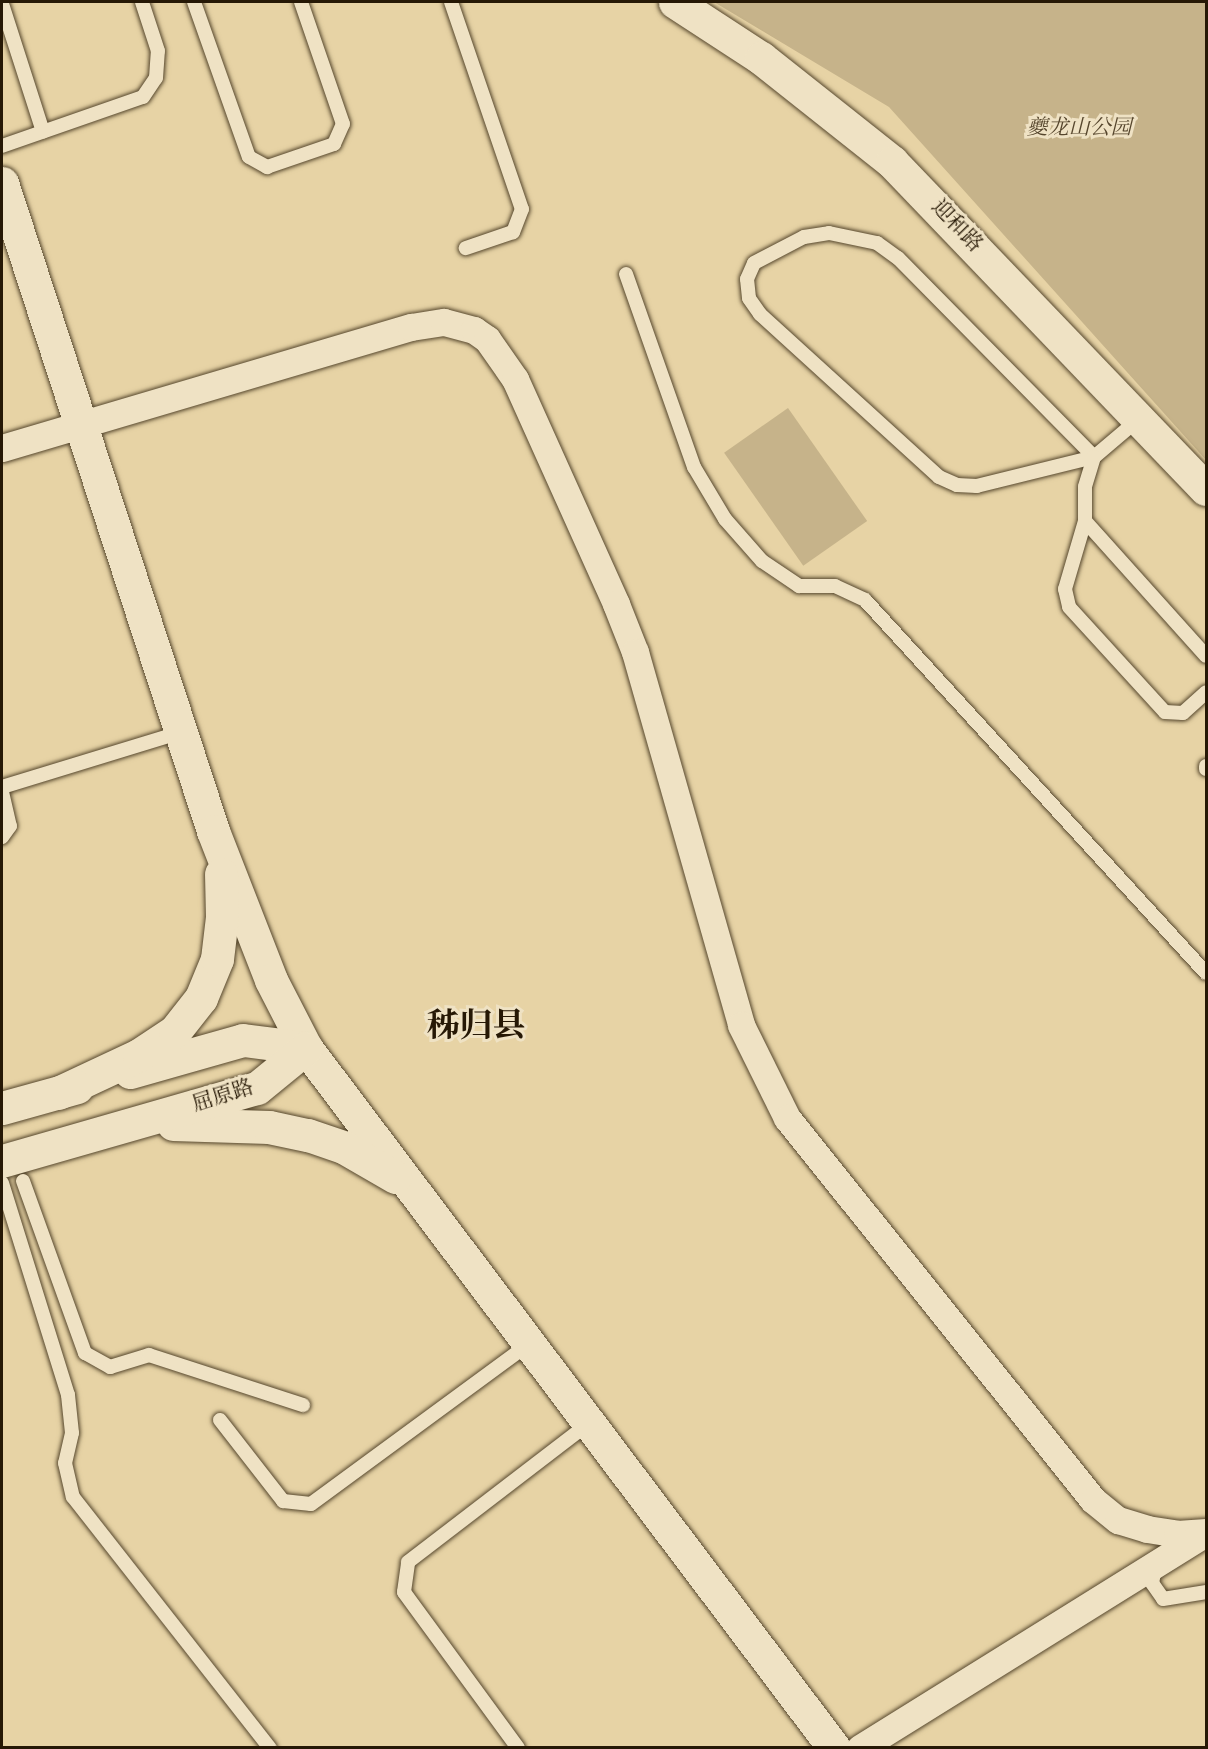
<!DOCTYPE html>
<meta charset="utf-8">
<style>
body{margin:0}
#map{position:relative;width:1208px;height:1749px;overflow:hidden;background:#e7d3a5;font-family:"Libre Bodoni","Noto Serif SC",serif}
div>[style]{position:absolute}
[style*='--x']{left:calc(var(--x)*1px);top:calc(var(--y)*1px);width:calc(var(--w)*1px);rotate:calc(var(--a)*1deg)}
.green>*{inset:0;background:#c6b38a;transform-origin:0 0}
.roads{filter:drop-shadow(0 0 2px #56472d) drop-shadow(0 0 2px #56472d)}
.service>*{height:14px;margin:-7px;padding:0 7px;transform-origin:7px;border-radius:7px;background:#efe2c4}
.minor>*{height:27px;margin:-13.5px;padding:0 13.5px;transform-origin:13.5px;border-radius:13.5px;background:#efe2c4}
.tertiary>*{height:33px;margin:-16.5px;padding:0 16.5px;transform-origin:16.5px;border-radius:16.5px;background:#efe2c4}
.secondary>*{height:33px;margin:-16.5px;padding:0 16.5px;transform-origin:16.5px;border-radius:16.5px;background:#efe2c4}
span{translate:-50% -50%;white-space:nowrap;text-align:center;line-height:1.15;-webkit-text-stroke:6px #efe2c4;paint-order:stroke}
.park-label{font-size:21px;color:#56462d;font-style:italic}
.street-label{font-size:21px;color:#261805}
.town-label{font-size:33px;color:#261805;font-weight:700}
.frame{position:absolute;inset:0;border:3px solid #261805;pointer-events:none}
</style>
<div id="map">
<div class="green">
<div style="clip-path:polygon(714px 2px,1206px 2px,1206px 460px,889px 107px)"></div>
<div style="left:788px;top:408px;width:138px;height:78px;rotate:55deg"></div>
</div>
<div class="roads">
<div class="service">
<div style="--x:194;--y:2;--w:164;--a:70.5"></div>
<div style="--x:249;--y:157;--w:21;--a:29"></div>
<div style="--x:267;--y:167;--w:71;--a:-18.9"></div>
<div style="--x:334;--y:144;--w:22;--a:-66"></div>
<div style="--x:343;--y:124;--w:129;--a:-109"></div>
<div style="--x:451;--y:2;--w:219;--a:71.1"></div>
<div style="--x:522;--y:209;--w:25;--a:111"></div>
<div style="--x:513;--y:232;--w:50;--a:161.2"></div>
<div style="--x:2;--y:4;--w:134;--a:72.2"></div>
<div style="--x:2;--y:146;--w:149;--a:-19.2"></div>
<div style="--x:143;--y:97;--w:23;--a:-56"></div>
<div style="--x:156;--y:78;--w:27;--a:-86"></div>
<div style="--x:158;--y:51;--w:52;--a:-108.1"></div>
<div style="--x:829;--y:233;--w:49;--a:11.8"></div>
<div style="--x:877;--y:243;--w:26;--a:36"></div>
<div style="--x:898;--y:258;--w:279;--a:45.4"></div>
<div style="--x:1094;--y:457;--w:121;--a:166.1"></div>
<div style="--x:977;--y:486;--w:20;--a:-177"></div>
<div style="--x:957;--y:485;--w:20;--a:-156"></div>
<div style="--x:939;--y:477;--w:242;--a:-137.7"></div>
<div style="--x:760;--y:314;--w:19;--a:-125"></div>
<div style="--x:749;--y:298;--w:19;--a:-96"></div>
<div style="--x:747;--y:279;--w:17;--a:-66"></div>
<div style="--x:754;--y:263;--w:56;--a:-27.5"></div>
<div style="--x:804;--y:237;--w:25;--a:-9"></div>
<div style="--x:626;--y:274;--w:205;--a:70.6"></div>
<div style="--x:694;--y:467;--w:61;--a:59.2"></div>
<div style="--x:725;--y:519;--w:56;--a:48.6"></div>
<div style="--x:762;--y:561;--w:45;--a:34"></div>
<div style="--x:799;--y:586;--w:36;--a:0"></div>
<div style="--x:835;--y:586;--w:33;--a:25"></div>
<div style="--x:865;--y:600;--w:505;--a:47.57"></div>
<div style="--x:1140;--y:418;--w:60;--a:139.7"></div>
<div style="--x:1094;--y:457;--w:31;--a:107"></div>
<div style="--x:1085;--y:487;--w:34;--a:90"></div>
<div style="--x:1085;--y:521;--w:71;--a:106.4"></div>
<div style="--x:1065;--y:589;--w:18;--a:77"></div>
<div style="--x:1069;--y:607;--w:142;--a:47.6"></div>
<div style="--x:1165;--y:712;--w:18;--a:3"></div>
<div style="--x:1183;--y:713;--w:31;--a:-42"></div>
<div style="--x:1085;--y:521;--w:181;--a:48.1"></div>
<div style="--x:1206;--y:766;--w:3;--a:90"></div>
<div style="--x:2;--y:787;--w:185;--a:-17"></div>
<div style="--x:2;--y:792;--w:35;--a:77"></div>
<div style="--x:10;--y:826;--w:14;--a:126"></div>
<div style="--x:23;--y:1181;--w:183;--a:70.2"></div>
<div style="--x:85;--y:1353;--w:29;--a:29"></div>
<div style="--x:110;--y:1367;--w:41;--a:-17.1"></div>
<div style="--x:149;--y:1355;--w:162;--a:18"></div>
<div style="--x:2;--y:1183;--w:222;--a:72.7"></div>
<div style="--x:68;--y:1395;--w:38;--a:84"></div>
<div style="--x:72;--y:1433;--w:31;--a:103"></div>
<div style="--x:65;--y:1463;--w:35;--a:77"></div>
<div style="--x:73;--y:1497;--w:319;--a:51.9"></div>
<div style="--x:220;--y:1420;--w:103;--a:52.1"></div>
<div style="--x:283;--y:1501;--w:28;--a:6"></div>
<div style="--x:311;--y:1504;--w:270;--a:-36.3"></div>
<div style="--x:1156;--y:1564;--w:19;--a:102"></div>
<div style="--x:1152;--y:1583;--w:19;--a:55"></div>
<div style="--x:1163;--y:1599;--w:44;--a:-9.2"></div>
<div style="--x:518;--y:1748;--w:193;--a:-126.2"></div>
<div style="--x:404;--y:1592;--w:30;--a:-82"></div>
<div style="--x:408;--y:1562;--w:228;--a:-37.5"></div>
</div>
<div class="minor">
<div style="--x:2;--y:448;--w:427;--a:-16.5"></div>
<div style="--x:411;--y:327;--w:33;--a:-9"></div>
<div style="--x:444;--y:322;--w:31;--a:15"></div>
<div style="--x:474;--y:330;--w:16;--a:35"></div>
<div style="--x:487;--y:339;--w:49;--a:55"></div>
<div style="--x:515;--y:379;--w:247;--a:65.8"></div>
<div style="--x:616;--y:604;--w:52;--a:68.4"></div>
<div style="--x:635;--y:652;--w:388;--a:74.1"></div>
<div style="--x:741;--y:1025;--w:104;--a:63.7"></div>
<div style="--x:787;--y:1118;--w:489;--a:51.3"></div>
<div style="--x:1093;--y:1500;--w:32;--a:39"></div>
<div style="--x:1118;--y:1520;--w:30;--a:17"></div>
<div style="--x:1147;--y:1529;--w:30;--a:9"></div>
<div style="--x:1177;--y:1534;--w:29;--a:-4"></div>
<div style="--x:860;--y:1748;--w:407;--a:-31.9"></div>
</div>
<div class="tertiary">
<div style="--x:675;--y:2;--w:103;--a:33.1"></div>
<div style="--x:761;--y:58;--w:167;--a:38.4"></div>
<div style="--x:892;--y:162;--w:453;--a:46.2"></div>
</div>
<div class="secondary">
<div style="--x:2;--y:183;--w:681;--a:71.96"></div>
<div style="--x:213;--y:831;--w:160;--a:68.7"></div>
<div style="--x:271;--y:980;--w:76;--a:62.8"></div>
<div style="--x:306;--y:1048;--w:877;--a:52.97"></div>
<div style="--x:130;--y:1072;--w:117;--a:-15.8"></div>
<div style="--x:243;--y:1040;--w:64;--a:7.2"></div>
<div style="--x:58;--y:1093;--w:89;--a:-25.1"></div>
<div style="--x:139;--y:1055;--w:43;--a:-33.7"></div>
<div style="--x:175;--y:1031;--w:42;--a:-51.8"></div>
<div style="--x:201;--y:998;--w:42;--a:-67.7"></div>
<div style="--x:217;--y:959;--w:42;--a:-83.2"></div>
<div style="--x:222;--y:917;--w:43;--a:-91.3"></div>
<div style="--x:2;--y:1108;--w:78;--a:-15.6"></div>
<div style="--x:173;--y:1124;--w:96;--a:1.8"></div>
<div style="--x:269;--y:1127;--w:40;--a:12"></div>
<div style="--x:308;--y:1135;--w:39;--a:19"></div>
<div style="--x:345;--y:1148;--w:58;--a:30.1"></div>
<div style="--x:2;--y:1161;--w:265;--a:-16"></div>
<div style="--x:257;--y:1088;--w:63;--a:-39.2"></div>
</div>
</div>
<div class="park-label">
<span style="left:1079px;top:128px">夔龙山公园</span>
</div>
<div class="street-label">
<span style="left:957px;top:226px;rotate:46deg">迎和路</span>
<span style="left:223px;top:1096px;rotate:-18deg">屈原路</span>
</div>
<div class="town-label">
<span style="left:476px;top:1027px">秭归县</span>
</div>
<div class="frame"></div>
</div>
